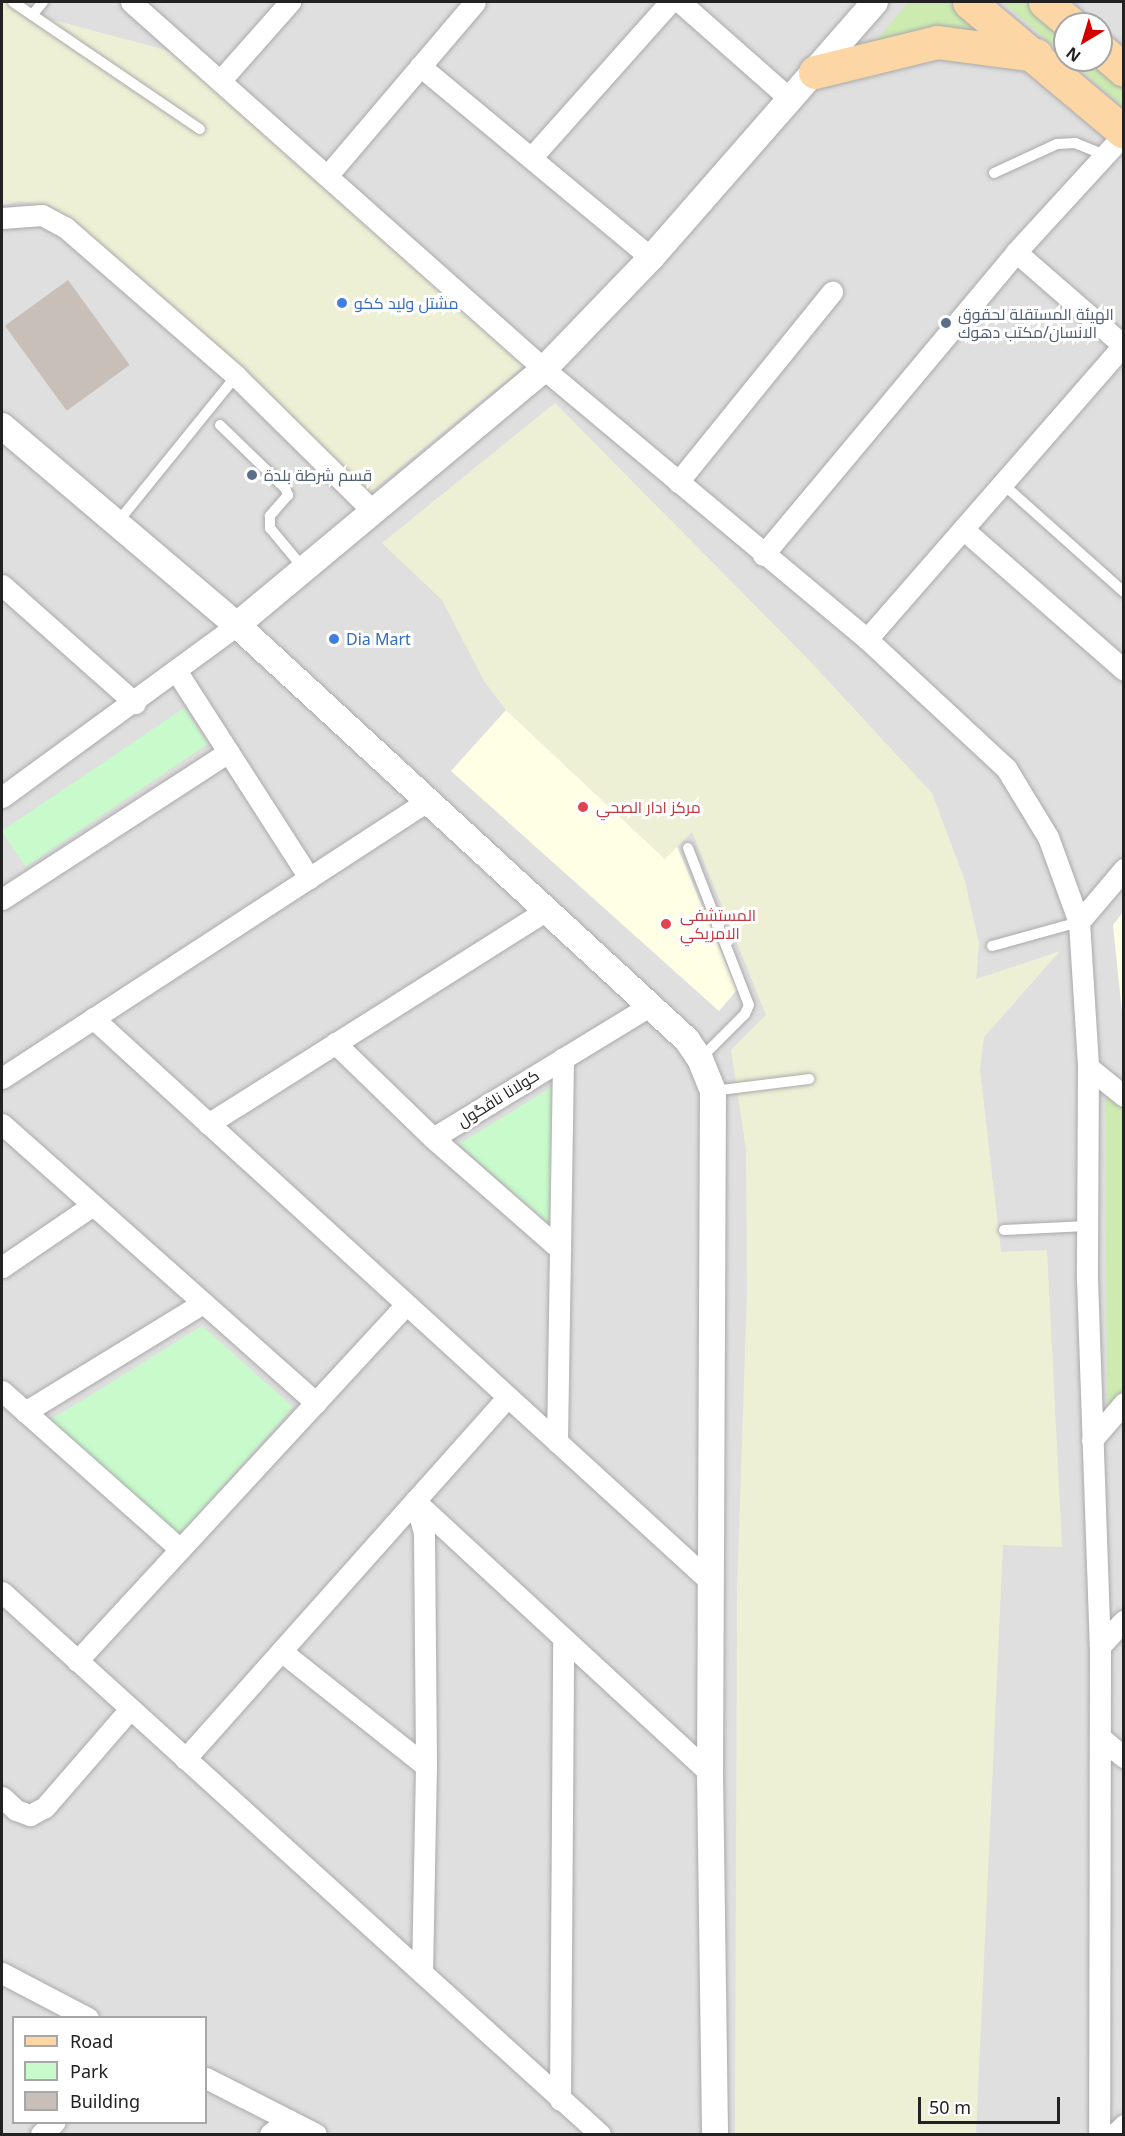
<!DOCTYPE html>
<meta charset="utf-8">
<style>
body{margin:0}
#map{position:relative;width:1125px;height:2136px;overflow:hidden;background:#f2efe9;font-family:"Noto Sans",Cairo,sans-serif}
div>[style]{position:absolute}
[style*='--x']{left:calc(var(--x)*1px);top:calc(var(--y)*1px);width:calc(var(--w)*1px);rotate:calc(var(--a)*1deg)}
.residential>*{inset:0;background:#e0dfdf}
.education>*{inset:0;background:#ffffe5}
.farmland>*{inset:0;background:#eef0d5}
.grass>*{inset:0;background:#cdebb0}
.park>*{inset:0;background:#c8facc;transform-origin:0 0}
.building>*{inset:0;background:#c7bfb8;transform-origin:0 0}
.roads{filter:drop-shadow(0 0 2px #a9a9a9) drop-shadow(0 0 2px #a9a9a9)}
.service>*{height:10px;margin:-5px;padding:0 5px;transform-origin:5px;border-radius:5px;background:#fff}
.minor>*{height:21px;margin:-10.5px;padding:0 10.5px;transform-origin:10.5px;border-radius:10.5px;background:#fff}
.tertiary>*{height:26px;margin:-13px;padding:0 13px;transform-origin:13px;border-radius:13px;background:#fff}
.primary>*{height:33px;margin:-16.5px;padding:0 16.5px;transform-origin:16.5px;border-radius:16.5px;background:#fcd6a4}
.dots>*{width:16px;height:16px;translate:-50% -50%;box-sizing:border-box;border:3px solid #fff;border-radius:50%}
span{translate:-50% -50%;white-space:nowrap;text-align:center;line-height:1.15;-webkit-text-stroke:6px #fff;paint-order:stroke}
.shop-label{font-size:16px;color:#366cbe}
.left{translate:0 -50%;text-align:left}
.service-label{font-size:16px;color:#4e5e75}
.health-label{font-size:16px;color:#be3a42}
.street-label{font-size:16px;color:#222}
.frame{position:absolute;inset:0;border:3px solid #222;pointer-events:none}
.legend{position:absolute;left:12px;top:2016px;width:195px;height:108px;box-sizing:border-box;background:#fff;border:2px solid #a7a7a7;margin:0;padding:8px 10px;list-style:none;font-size:18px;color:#222}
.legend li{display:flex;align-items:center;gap:12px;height:30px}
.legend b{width:30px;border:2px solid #a7a7a7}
.north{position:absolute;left:1053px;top:12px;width:60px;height:60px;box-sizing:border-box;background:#fff;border:2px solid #a7a7a7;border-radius:50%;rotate:218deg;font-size:16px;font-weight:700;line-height:24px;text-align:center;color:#222}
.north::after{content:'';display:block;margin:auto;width:21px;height:27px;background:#d40000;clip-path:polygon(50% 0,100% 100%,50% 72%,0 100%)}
.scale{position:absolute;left:918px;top:2097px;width:142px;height:27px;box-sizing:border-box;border:3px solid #222;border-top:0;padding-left:8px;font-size:18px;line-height:21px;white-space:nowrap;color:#222;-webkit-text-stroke:4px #fff;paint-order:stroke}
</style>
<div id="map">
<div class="residential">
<div style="clip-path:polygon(evenodd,2px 2px,1123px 2px,1123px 2134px,2px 2134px,2px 2px,1065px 24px,1101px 24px,1101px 60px,1065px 60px,1065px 24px,2px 2px,14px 2018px,206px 2018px,206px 2122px,14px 2122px,14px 2018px)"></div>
</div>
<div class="education">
<div style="clip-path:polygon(506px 710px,665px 859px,677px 846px,737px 990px,719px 1011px,451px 771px)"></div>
<div style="clip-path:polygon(1123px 912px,1123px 1022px,1113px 925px)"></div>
</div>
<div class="farmland">
<div style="clip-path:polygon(2px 2px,22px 2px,15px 10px,181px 54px,527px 363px,369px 493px,191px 323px,93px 237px,50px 205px,18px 201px,2px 205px)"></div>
<div style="clip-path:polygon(555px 403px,806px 657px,932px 793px,965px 881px,979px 944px,976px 979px,1060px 951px,984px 1037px,980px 1070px,1001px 1252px,1047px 1250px,1062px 1547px,1003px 1545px,976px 2134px,735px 2134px,737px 1592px,747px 1292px,746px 1150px,731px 1050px,766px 1015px,692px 832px,665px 859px,506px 710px,484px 681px,442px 600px,382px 543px)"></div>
</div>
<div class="grass">
<div style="clip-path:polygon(908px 2px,950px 2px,995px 43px,873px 45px)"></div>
<div style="clip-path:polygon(1003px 2px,1033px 2px,1065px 28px,1065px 56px)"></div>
<div style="clip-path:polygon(1070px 60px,1101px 60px,1123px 79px,1123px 107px)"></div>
<div style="clip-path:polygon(1105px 1091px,1124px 1106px,1123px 1390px,1107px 1410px)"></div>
</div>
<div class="park">
<div style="left:184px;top:708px;width:43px;height:220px;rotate:56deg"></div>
<div style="clip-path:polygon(555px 1085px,550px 1225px,459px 1144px)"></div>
<div style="clip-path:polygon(202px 1326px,293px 1407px,178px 1536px,49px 1421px)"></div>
</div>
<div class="building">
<div style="left:68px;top:280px;width:105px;height:78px;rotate:54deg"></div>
</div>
<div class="roads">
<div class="service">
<div style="--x:13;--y:2;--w:226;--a:34.2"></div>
<div style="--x:32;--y:15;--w:17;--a:-50"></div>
<div style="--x:994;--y:173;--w:69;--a:-24.7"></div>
<div style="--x:1057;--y:144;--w:18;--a:-3"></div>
<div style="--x:1075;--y:143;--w:31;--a:22"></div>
<div style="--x:220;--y:425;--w:91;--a:44.1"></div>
<div style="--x:285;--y:488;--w:8;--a:67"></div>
<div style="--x:288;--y:495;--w:28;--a:131"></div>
<div style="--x:270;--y:516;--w:12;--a:90"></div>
<div style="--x:270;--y:528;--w:53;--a:50.3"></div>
<div style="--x:1003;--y:484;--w:162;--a:41.8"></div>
<div style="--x:117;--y:523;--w:189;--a:-51"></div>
<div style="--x:688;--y:848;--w:168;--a:68.8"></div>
<div style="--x:749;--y:1005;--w:10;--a:114"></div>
<div style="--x:745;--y:1014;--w:64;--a:135"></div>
<div style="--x:992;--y:946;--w:90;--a:-15.4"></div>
<div style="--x:713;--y:1091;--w:97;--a:-7.1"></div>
<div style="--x:1004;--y:1230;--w:83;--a:-2.8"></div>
</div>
<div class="minor">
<div style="--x:131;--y:2;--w:553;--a:41.62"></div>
<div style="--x:544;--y:369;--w:421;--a:39.9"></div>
<div style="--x:867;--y:639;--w:190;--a:42.9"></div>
<div style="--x:1006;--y:768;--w:81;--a:58.7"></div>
<div style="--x:1048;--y:837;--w:90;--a:70"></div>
<div style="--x:1079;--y:922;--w:145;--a:86.4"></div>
<div style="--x:1088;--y:1067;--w:212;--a:90.3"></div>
<div style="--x:1087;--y:1279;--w:367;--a:88"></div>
<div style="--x:1100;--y:1646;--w:488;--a:90.1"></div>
<div style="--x:680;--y:2;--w:148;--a:41.4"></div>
<div style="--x:420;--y:66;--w:300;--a:39.7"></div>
<div style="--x:220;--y:81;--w:106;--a:-48.5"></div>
<div style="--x:531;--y:158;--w:209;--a:-48.3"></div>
<div style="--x:327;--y:176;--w:228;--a:-49.6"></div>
<div style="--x:2;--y:218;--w:40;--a:-4.3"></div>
<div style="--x:42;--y:215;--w:27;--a:28"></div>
<div style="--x:66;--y:228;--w:225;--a:41"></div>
<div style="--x:236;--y:376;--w:192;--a:44.6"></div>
<div style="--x:1016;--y:252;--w:143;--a:41"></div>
<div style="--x:678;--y:482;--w:245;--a:-51"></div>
<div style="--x:963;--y:529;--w:214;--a:41.2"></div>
<div style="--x:763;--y:555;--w:395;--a:-50.1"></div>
<div style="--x:1016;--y:252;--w:160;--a:-47.5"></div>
<div style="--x:2;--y:585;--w:178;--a:41.6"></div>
<div style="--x:867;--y:639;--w:389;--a:-48.9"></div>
<div style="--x:177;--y:672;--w:245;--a:57.3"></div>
<div style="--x:2;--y:797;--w:291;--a:-36.2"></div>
<div style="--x:2;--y:899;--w:270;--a:-33"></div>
<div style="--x:1079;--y:922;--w:70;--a:-49.7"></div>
<div style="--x:93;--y:1018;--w:838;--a:42.39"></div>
<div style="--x:335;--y:1043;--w:136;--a:44.1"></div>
<div style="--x:433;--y:1138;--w:169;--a:41.2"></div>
<div style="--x:1088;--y:1067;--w:46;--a:38.9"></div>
<div style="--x:2;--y:1078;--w:507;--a:-33.09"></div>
<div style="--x:2;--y:1124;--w:420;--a:41.6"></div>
<div style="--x:208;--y:1124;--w:400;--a:-32.3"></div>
<div style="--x:433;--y:1138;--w:253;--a:-31.4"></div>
<div style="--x:2;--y:1267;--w:110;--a:-34.3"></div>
<div style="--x:2;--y:1391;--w:238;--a:41.6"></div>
<div style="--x:25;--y:1412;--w:209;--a:-31.5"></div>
<div style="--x:1092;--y:1440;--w:49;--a:-49.1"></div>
<div style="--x:557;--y:1442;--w:384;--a:-89.1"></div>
<div style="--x:415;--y:1501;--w:33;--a:74"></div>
<div style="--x:424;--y:1533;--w:233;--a:89.5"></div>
<div style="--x:426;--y:1766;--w:207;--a:91.1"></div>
<div style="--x:415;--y:1501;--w:401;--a:42.7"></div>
<div style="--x:2;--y:1592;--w:807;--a:42.19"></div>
<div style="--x:1100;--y:1646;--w:35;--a:-47"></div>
<div style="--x:281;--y:1651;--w:185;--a:38.4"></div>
<div style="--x:77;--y:1661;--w:485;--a:-47.3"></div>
<div style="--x:1101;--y:1738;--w:30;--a:40"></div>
<div style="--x:185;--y:1759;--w:485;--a:-48.3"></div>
<div style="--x:2;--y:1797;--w:19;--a:43"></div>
<div style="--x:16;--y:1810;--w:15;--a:20"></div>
<div style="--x:30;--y:1815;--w:17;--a:-28"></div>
<div style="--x:45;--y:1807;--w:130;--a:-49.1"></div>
<div style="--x:2;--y:1973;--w:97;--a:27.6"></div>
<div style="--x:206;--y:2078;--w:123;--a:27"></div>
<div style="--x:560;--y:2100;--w:462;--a:-89.6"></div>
<div style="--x:41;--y:2134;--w:18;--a:-41"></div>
<div style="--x:270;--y:2134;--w:23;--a:-38"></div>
<div style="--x:1115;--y:2134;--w:13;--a:-45"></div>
</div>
<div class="tertiary">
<div style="--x:2;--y:426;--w:308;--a:40.3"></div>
<div style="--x:237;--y:625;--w:612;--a:42.68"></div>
<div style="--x:687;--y:1040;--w:23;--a:56"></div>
<div style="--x:700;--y:1059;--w:35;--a:68"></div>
<div style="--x:713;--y:1091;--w:682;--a:90.25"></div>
<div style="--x:710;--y:1773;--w:361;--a:89.2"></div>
<div style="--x:237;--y:625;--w:400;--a:-39.8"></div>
<div style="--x:544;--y:369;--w:154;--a:-46.1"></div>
<div style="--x:651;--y:258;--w:340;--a:-48.8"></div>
</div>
<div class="primary">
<div style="--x:969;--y:2;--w:202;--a:40"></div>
<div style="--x:1045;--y:2;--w:34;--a:40"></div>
<div style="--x:1101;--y:50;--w:30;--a:41"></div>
<div style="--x:815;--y:72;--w:126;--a:-13.8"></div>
<div style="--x:937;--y:42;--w:100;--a:7.5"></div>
</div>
</div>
<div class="dots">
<div style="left:342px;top:303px;background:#3f7fe0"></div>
<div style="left:946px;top:323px;background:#5c6f8a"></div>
<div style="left:252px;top:475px;background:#5c6f8a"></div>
<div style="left:334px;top:639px;background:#3f7fe0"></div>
<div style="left:583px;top:807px;background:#e0444e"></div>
<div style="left:666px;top:924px;background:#e0444e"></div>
</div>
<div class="shop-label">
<span class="left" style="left:354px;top:303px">مشتل وليد ككو</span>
<span class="left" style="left:346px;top:639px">Dia Mart</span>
</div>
<div class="service-label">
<span class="left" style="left:958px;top:323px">الهيئة المستقلة لحقوق<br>الانسان/مكتب دهوك</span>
<span class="left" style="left:264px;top:475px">قسم شرطة بلدة</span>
</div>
<div class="health-label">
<span class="left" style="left:596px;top:807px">مركز ادار الصحي</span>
<span class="left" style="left:680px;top:924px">المستشفى<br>الامريكي</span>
</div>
<div class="street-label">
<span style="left:498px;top:1098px;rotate:-32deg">کولانا ناڤگول</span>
</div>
<div class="frame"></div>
<ul class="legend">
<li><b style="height:8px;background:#fcd6a4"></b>Road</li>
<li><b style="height:16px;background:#c8facc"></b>Park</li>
<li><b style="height:16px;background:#c7bfb8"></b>Building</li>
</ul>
<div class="north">N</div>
<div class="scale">50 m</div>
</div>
